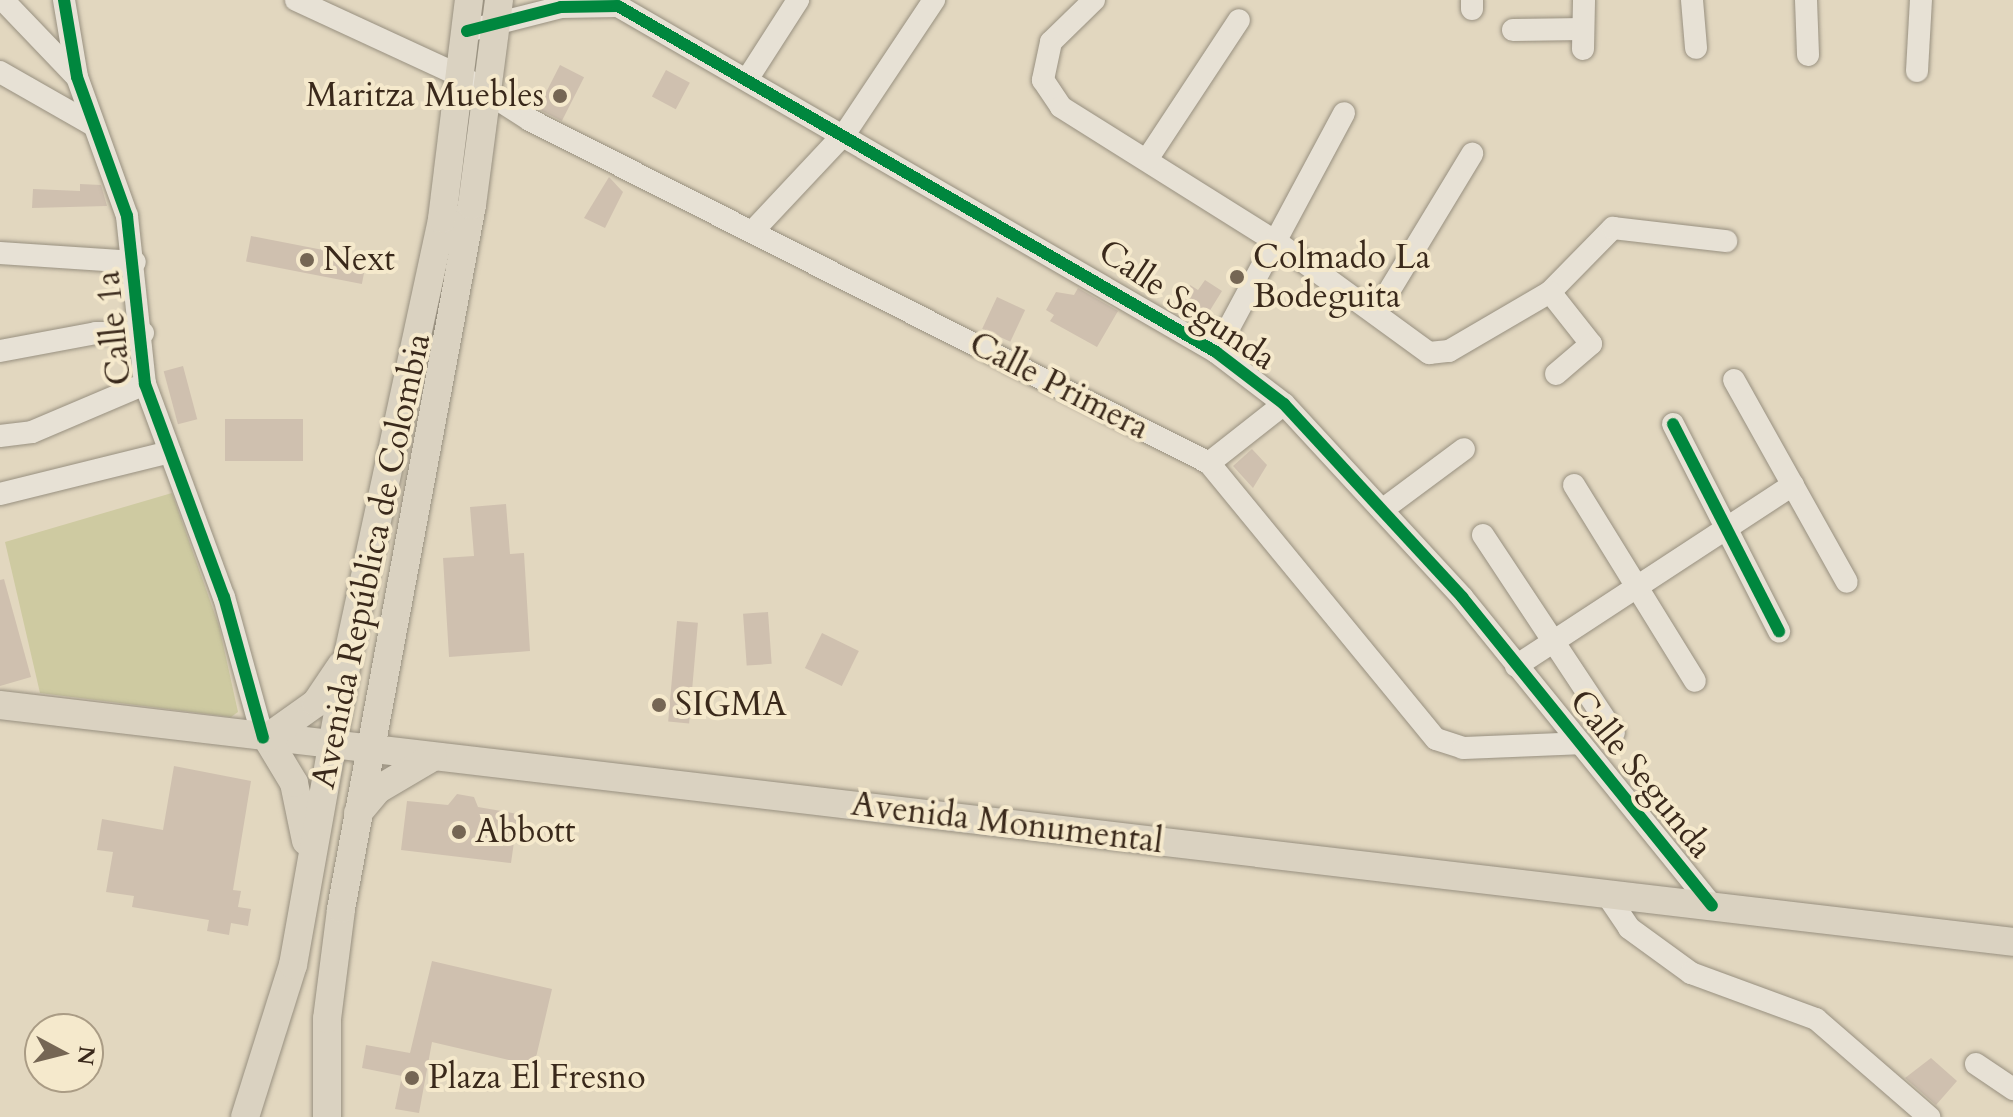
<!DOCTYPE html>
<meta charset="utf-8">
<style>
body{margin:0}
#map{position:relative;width:2013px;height:1117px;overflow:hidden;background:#e2d7bf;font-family:Cardo,serif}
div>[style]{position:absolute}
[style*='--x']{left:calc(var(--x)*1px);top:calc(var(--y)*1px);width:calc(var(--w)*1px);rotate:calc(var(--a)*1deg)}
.green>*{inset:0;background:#cecaa1}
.building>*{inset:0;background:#cfc0af;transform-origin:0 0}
.roads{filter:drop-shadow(0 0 2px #989080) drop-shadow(0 0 2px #989080)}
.minor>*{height:22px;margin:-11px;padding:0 11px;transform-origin:11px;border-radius:11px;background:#e7e1d5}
.major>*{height:28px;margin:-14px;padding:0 14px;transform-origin:14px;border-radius:14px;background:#dad2c1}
.cycleway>*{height:12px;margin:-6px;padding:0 6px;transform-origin:6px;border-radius:6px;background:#00873e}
.dots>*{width:22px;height:22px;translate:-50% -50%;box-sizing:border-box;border:4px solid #f5e9cc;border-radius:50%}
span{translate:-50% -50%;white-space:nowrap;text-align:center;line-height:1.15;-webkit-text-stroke:8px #f5e9cc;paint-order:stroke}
.poi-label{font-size:34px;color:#3a291b}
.right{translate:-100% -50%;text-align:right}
.left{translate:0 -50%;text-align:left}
.street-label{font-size:34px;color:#3a291b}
.north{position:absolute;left:24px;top:1013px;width:80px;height:80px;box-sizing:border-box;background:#f5e9cc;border:2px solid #aa9c85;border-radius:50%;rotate:97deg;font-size:22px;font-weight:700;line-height:32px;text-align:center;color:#3a291b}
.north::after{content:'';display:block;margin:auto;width:28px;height:36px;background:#756654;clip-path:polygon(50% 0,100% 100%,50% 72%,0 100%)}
</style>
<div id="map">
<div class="green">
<div style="clip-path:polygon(172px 493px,219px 626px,238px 712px,231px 717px,40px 693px,5px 542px)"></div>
</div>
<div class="building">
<div style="left:560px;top:65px;width:27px;height:49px;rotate:27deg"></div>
<div style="left:666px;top:70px;width:27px;height:30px;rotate:28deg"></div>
<div style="clip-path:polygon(609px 177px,623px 192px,605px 228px,584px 218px)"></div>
<div style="clip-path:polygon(80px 184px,101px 185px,107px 206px,32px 208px,33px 189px,80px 191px)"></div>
<div style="left:251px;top:236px;width:118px;height:26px;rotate:11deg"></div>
<div style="clip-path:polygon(1205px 280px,1222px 291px,1204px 320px,1178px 305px,1190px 285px,1198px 290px)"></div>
<div style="clip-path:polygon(1078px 288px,1118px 311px,1097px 347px,1050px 321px,1054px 315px,1046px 310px,1056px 292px,1074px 295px)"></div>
<div style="left:997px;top:297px;width:31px;height:35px;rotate:25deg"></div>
<div style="left:183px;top:366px;width:55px;height:20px;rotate:75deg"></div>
<div style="left:303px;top:419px;width:42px;height:78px;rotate:90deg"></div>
<div style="clip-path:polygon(1252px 449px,1267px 465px,1253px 488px,1233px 466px)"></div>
<div style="clip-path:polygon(506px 504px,510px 554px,524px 553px,530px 651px,449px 657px,443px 558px,474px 556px,470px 507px)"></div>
<div style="clip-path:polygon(4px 579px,31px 677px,0 686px,0 580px)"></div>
<div style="left:768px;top:612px;width:52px;height:25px;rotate:86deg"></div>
<div style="left:677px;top:621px;width:21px;height:101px;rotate:5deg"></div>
<div style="left:822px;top:633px;width:41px;height:39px;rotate:26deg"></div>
<div style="clip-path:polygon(174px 766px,251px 781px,233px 890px,241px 891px,238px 907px,251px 909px,248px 926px,231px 923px,229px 935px,207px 931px,209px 920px,132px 907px,134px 896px,106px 892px,113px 852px,97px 850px,102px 819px,163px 830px)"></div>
<div style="clip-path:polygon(457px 794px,474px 797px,478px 807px,518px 814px,511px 863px,401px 850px,407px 801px,448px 805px)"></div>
<div style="clip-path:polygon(432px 961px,552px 989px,534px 1066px,432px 1042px,419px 1113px,395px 1109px,402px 1076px,362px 1068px,366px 1045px,410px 1053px)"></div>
<div style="clip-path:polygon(1931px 1058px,1957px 1081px,1936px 1105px,1905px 1078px)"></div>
</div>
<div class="roads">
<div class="minor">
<div style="--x:3;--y:0;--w:105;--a:46.2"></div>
<div style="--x:64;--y:0;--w:78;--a:80.4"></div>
<div style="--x:77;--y:77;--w:148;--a:70.2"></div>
<div style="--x:127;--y:216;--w:169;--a:83.9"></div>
<div style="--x:145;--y:384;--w:227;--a:69.7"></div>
<div style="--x:224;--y:597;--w:146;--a:74.5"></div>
<div style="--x:296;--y:0;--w:184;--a:24.8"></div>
<div style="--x:463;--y:77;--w:80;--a:32.7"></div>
<div style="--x:530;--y:120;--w:761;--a:26.8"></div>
<div style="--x:1209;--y:463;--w:357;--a:50.6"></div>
<div style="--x:1436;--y:739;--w:28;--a:18"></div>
<div style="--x:1463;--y:748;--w:117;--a:-2.4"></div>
<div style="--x:1094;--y:0;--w:60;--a:135.7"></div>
<div style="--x:1051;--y:42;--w:39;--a:102"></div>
<div style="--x:1043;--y:80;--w:32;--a:56"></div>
<div style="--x:1061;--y:107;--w:256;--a:32.1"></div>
<div style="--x:1278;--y:243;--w:187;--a:36.1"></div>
<div style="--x:1429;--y:353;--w:20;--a:-6"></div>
<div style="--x:1449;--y:351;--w:117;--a:-30.3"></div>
<div style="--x:1550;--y:292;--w:90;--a:-45.5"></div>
<div style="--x:1613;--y:228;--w:114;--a:6.6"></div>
<div style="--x:1472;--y:0;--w:9;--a:90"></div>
<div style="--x:1692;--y:0;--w:48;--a:85.2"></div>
<div style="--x:1806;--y:0;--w:55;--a:87.9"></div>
<div style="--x:1513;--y:30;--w:70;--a:-0.8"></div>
<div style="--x:467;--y:31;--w:97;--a:-14.3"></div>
<div style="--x:561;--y:7;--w:57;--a:-1"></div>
<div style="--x:618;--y:6;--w:691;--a:30.05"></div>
<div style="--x:1216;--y:352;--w:86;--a:37.4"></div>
<div style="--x:1284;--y:404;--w:263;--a:47.3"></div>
<div style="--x:1462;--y:597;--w:397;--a:51"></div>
<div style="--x:1583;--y:49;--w:49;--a:-88.8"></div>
<div style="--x:1917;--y:71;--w:71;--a:-86.8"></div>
<div style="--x:0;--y:72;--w:107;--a:29.7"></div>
<div style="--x:748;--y:78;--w:93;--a:-57.3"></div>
<div style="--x:1148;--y:158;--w:165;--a:-56.6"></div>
<div style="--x:752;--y:232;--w:137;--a:-46.8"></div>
<div style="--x:846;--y:132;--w:159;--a:-56.3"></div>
<div style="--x:0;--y:253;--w:135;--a:3.8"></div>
<div style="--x:1550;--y:292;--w:66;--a:51.7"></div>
<div style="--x:1591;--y:344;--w:46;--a:139.4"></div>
<div style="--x:1377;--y:311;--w:184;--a:-58.8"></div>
<div style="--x:0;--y:351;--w:98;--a:-10.6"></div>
<div style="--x:96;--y:333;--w:47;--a:0"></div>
<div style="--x:1216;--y:352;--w:271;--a:-61.8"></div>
<div style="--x:1734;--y:380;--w:231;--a:60.8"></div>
<div style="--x:1673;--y:424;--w:233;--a:62.9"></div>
<div style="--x:0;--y:436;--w:32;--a:-7"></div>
<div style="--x:32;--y:432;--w:123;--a:-23"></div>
<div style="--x:1209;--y:463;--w:95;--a:-38.2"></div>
<div style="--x:1574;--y:485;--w:230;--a:58.3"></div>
<div style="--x:0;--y:494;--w:175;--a:-13.9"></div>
<div style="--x:1382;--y:510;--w:102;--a:-36.6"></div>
<div style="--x:1483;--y:535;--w:237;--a:56.5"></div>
<div style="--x:1516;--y:666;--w:331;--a:-33.2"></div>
<div style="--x:1607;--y:895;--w:40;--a:56"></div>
<div style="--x:1629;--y:928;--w:77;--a:36"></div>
<div style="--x:1691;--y:973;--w:133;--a:20.2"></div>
<div style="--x:1816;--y:1019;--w:150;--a:40.9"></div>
<div style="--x:1976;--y:1064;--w:45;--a:34"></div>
</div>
<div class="major">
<div style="--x:0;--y:705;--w:2027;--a:6.71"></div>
<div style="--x:358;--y:813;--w:30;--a:-50"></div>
<div style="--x:377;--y:790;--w:65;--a:-30.5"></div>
<div style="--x:306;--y:841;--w:59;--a:-101.7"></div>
<div style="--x:294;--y:783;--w:52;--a:-121"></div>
<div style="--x:267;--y:738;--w:60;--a:-35.5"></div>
<div style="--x:316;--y:703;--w:45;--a:-56"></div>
<div style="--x:245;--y:1117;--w:159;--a:-72.5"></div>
<div style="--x:293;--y:965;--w:320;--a:-79.9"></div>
<div style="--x:349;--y:650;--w:441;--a:-77.8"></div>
<div style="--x:442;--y:219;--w:221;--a:-83"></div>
<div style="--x:327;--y:1117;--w:98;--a:-90"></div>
<div style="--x:327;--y:1019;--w:111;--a:-82.7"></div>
<div style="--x:341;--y:909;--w:716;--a:-79.46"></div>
<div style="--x:472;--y:205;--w:207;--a:-82.5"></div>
</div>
</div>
<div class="cycleway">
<div style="--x:64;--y:0;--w:78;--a:80.4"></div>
<div style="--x:77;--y:77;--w:148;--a:70.2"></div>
<div style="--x:127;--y:216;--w:169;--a:83.9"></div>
<div style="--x:145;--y:384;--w:227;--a:69.7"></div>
<div style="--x:224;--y:597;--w:146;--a:74.5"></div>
<div style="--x:467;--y:31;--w:97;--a:-14.3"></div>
<div style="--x:561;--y:7;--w:57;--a:-1"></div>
<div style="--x:618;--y:6;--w:691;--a:30.05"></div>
<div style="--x:1216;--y:352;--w:86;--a:37.4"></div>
<div style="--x:1284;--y:404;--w:263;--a:47.3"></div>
<div style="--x:1462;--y:597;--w:397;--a:51"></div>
<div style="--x:1673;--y:424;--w:233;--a:62.9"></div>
</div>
<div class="dots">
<div style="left:560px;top:96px;background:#756654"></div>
<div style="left:307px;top:260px;background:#756654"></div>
<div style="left:1237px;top:277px;background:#756654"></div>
<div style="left:659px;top:705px;background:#756654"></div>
<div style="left:459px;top:832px;background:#756654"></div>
<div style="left:412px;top:1078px;background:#756654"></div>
</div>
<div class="poi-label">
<span class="right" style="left:544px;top:96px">Maritza Muebles</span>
<span class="left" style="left:1253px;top:277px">Colmado La<br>Bodeguita</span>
<span class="left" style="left:323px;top:260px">Next</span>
<span class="left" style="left:675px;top:705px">SIGMA</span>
<span class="left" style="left:475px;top:832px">Abbott</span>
<span class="left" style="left:428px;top:1078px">Plaza El Fresno</span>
</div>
<div class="street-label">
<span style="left:1187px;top:305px;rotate:34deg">Calle Segunda</span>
<span style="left:114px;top:328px;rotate:-96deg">Calle 1a</span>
<span style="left:1059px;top:386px;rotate:27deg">Calle Primera</span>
<span style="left:371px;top:561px;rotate:-78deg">Avenida República de Colombia</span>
<span style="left:1641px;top:774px;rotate:51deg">Calle Segunda</span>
<span style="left:1007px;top:823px;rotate:7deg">Avenida Monumental</span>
</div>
<div class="north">N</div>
</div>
